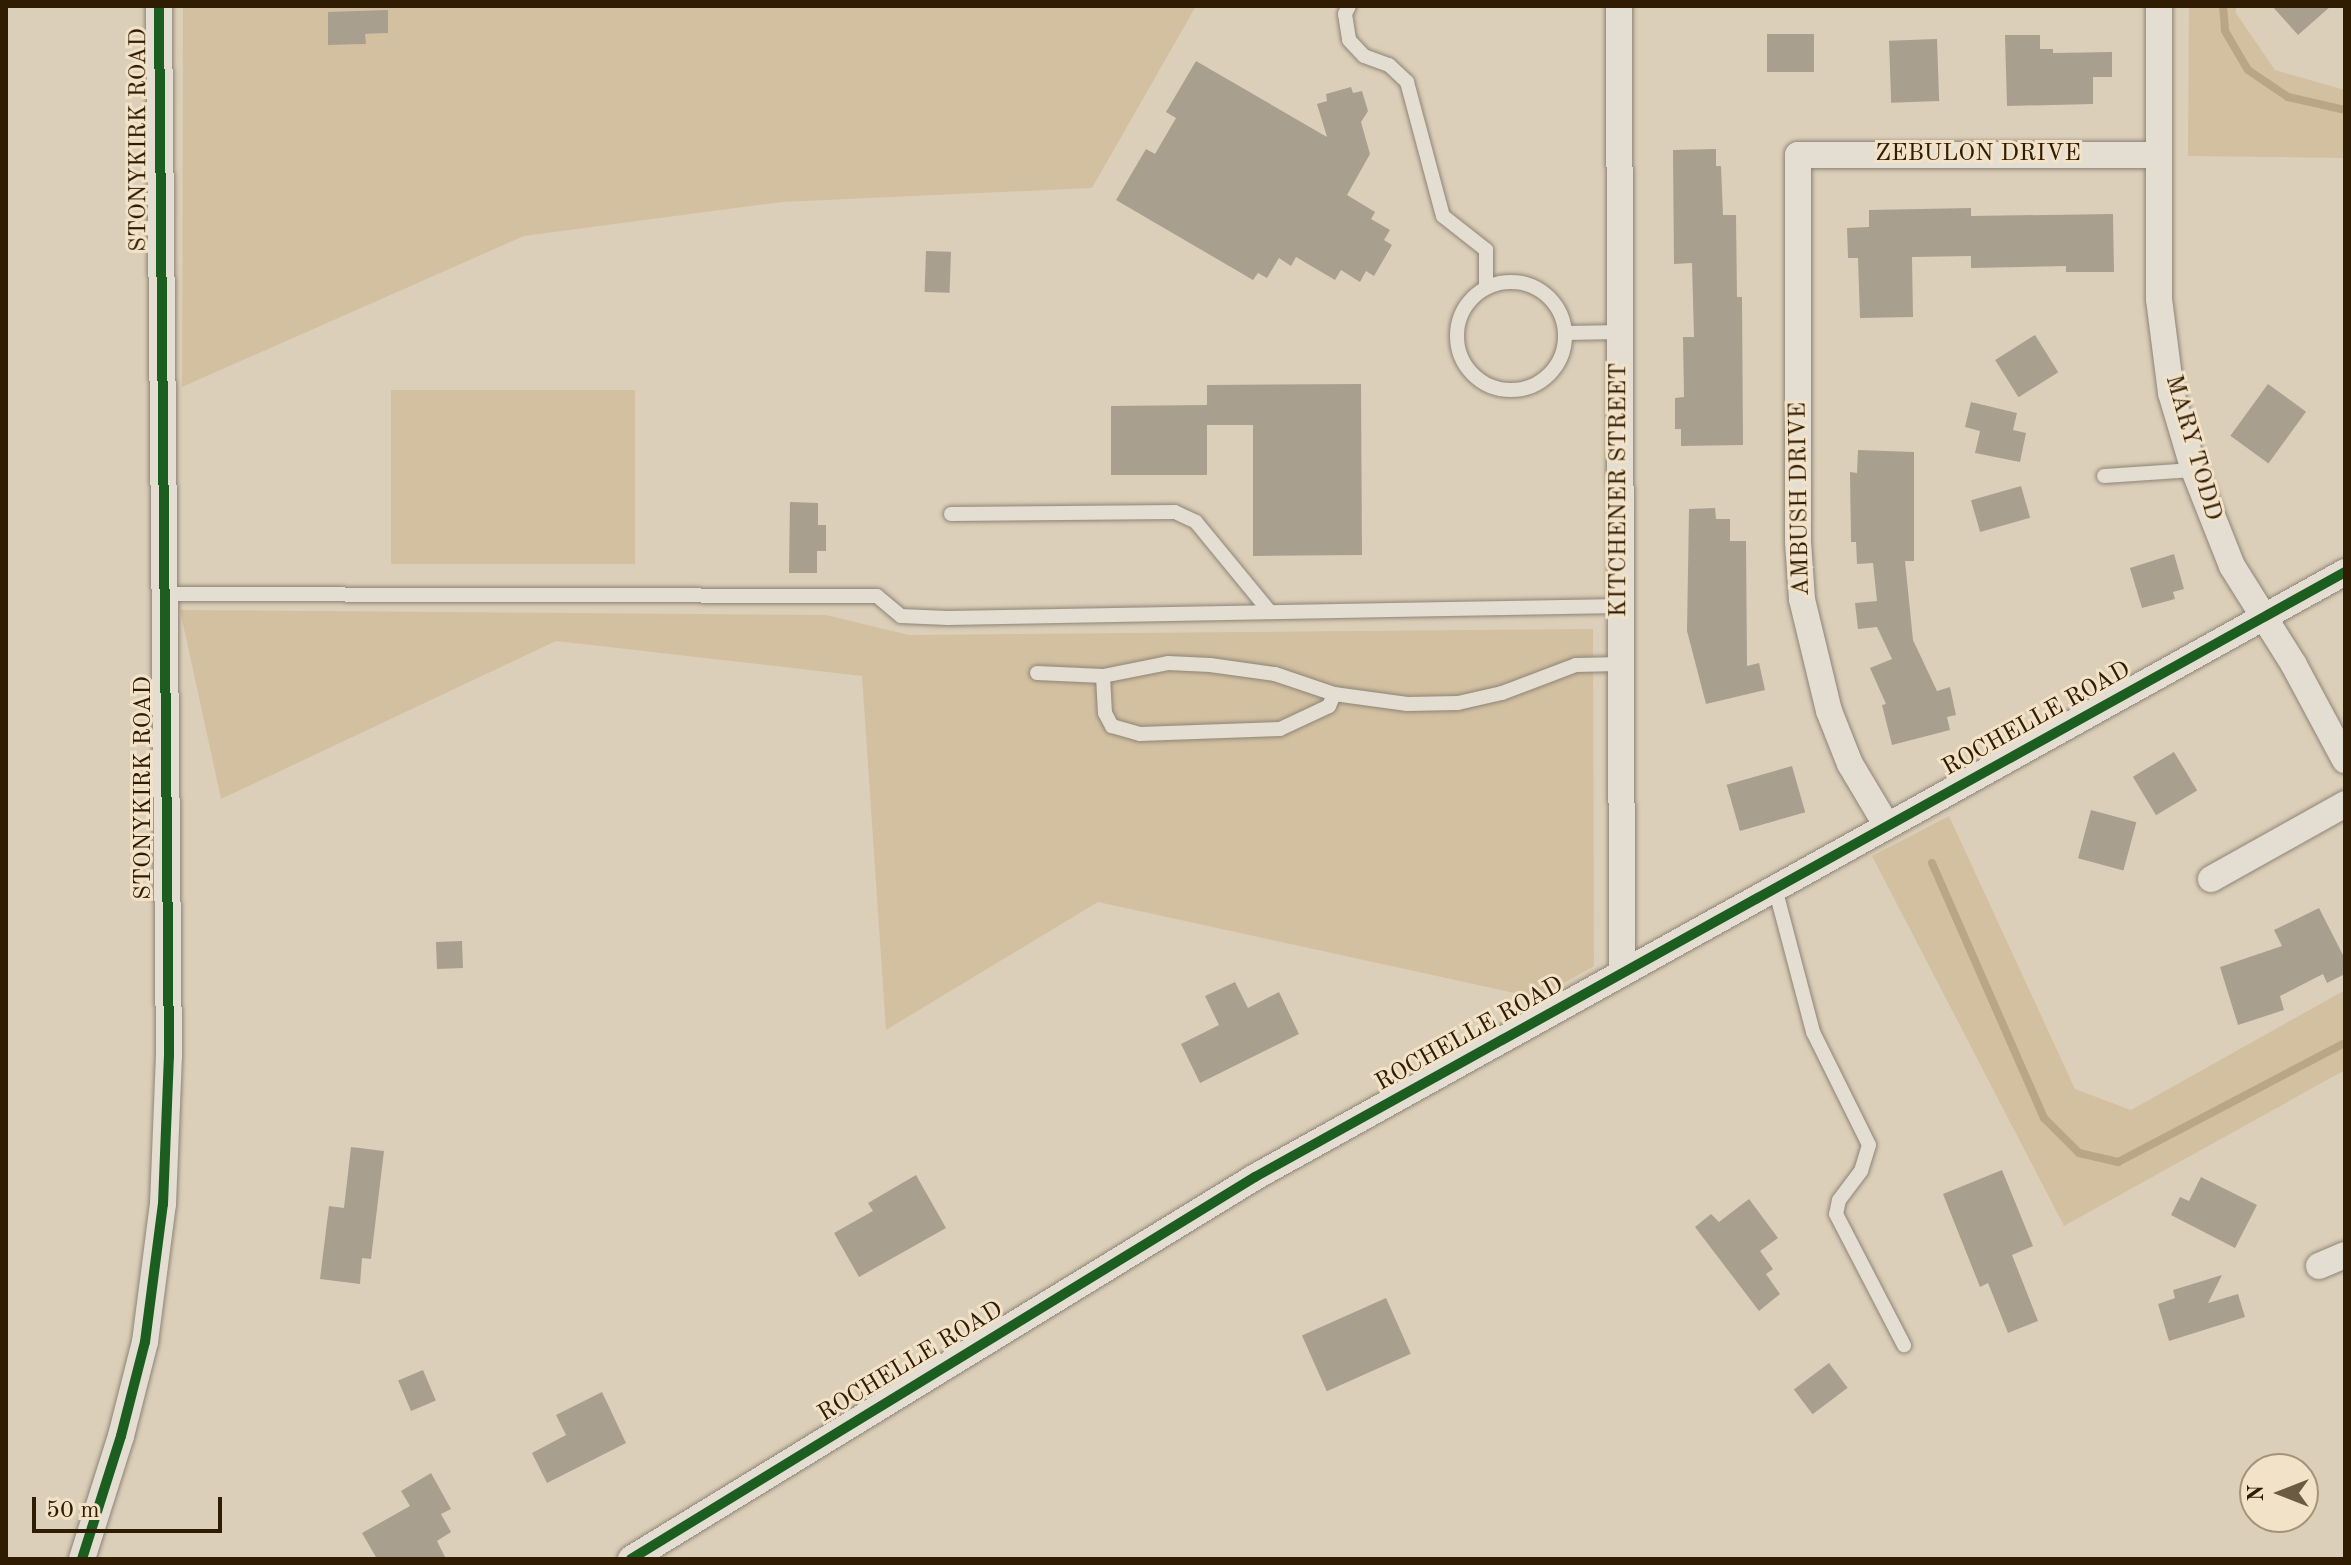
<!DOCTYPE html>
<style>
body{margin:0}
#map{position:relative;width:2351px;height:1565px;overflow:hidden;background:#dccfb9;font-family:"Old Standard TT",serif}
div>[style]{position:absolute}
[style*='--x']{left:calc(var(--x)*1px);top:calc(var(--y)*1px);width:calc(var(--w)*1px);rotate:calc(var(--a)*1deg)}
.green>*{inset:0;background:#d3c0a1;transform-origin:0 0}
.stream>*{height:8px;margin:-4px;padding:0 4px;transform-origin:4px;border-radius:4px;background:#baa687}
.building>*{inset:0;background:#a99f8f;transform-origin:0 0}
.roads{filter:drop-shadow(0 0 2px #8e8475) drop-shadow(0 0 2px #8e8475)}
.service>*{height:14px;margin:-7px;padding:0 7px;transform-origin:7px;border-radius:7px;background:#e3ddd2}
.service>.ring{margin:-7px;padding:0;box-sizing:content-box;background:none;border:14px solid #e3ddd2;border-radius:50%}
.minor>*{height:26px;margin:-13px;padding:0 13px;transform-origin:13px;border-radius:13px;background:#e3ddd2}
.cycleway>*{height:10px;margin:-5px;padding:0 5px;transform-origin:5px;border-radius:5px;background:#1b5e20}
span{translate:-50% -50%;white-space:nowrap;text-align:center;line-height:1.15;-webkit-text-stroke:6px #f2e2c8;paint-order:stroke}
.street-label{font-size:24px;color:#301c03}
.frame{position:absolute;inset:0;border:8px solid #301c03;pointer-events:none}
.north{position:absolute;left:2239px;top:1453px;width:80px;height:80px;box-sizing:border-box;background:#f2e2c8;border:2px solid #a49379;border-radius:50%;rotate:270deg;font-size:22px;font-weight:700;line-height:32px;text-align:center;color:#301c03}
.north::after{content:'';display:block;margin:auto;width:28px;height:36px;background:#6c5b43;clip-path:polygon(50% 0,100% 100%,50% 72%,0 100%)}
.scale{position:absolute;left:32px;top:1497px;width:190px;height:36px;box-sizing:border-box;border:4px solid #301c03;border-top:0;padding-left:10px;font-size:24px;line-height:28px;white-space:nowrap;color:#301c03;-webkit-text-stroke:6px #f2e2c8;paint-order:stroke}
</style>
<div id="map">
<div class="green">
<div style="clip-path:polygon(evenodd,183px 6px,1196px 6px,1092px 188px,782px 202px,524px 236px,182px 387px,183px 6px,388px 11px,388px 33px,365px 34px,365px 44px,329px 45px,328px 12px,388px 11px)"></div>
<div style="clip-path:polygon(2189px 6px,2236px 6px,2236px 13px,2275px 70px,2345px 90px,2345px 158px,2188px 156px)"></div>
<div style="left:635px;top:390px;width:174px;height:244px;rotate:90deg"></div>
<div style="clip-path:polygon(180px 610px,826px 615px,909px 635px,1593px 629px,1594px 966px,1537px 998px,1098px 902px,886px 1030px,862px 676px,556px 641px,221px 799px)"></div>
<div style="clip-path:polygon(1949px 816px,2075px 1089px,2131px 1110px,2345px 990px,2345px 1070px,2064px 1226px,1872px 856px)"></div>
</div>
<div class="stream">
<div style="--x:2223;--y:6;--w:25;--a:85"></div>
<div style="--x:2225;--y:31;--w:45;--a:59.5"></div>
<div style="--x:2248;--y:70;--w:48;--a:34"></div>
<div style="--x:2288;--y:97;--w:58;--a:12.8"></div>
<div style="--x:1932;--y:863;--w:279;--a:66.3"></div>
<div style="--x:2044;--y:1118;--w:49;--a:45"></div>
<div style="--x:2079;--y:1153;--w:40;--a:13"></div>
<div style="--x:2118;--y:1162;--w:256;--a:-27.7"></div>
</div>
<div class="building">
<div style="clip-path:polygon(2272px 6px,2331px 6px,2298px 35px)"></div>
<div style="clip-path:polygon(388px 10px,388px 33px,365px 34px,366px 44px,328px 45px,328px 12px)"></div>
<div style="left:1767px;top:34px;width:47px;height:38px"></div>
<div style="clip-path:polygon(2005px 35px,2040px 35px,2040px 49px,2053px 49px,2053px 53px,2112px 52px,2112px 77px,2093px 77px,2093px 104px,2007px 106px)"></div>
<div style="left:1937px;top:39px;width:62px;height:48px;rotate:88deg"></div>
<div style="clip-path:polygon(1196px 61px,1327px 137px,1317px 104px,1327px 101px,1326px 94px,1351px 87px,1353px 93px,1362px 91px,1368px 111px,1361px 122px,1370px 154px,1347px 195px,1375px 212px,1371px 219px,1390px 230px,1384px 240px,1392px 245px,1374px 276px,1366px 271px,1360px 282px,1341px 270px,1335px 280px,1296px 257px,1291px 266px,1279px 258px,1267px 278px,1258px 273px,1253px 280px,1116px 200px,1146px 149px,1155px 154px,1176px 118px,1166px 112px)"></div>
<div style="clip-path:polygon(1716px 149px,1716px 166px,1721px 166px,1723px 215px,1736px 215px,1737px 297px,1742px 297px,1743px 445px,1681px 446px,1681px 429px,1675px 429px,1675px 398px,1684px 397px,1683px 337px,1694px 337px,1692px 263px,1674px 264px,1673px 150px)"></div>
<div style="clip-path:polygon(1971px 208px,1971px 216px,2113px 214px,2114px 272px,2066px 272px,2066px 266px,1971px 268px,1971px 256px,1912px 257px,1913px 317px,1860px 318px,1858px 258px,1848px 258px,1847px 228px,1869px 227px,1869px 210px)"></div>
<div style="left:926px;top:251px;width:25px;height:41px;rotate:2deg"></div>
<div style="left:2035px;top:335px;width:44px;height:47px;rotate:58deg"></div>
<div style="clip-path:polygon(1361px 384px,1362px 555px,1253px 556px,1253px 425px,1207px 425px,1207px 475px,1111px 475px,1111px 406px,1207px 405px,1207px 385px)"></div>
<div style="left:2268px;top:384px;width:47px;height:64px;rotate:36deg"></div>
<div style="clip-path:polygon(1971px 402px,2017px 413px,2013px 430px,2026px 433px,2020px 462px,1975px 453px,1980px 431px,1965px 427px)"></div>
<div style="clip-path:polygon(1858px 450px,1914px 452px,1914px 561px,1905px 561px,1913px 640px,1937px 691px,1950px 687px,1956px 715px,1947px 717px,1950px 730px,1892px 745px,1882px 705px,1886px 704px,1870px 668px,1892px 659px,1877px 627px,1858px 629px,1855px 603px,1877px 601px,1873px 563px,1857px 564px,1856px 542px,1851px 542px,1850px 472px,1857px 473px)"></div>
<div style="left:2021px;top:486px;width:33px;height:52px;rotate:74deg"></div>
<div style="clip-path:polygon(790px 502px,818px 503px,818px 525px,826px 525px,826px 551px,817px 551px,817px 573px,789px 573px)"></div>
<div style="clip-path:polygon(1715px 508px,1716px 519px,1730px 519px,1730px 541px,1746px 541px,1747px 666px,1759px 663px,1765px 690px,1706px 704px,1687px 631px,1689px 509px)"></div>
<div style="clip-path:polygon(2174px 554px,2184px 589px,2173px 592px,2175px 599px,2142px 608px,2130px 568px)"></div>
<div style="left:2174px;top:752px;width:45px;height:48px;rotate:59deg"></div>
<div style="left:1792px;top:766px;width:48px;height:68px;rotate:74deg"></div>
<div style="left:2091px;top:810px;width:47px;height:50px;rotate:15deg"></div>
<div style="clip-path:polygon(2319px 908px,2345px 959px,2345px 974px,2327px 983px,2323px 974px,2280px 996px,2284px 1010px,2238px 1025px,2220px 967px,2282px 946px,2274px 930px)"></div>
<div style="left:462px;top:941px;width:27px;height:26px;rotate:88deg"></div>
<div style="clip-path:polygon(1235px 982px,1248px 1008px,1279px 992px,1299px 1034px,1200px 1083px,1181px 1044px,1219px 1025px,1205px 996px)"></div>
<div style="clip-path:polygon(351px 1147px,384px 1151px,371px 1259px,362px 1258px,360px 1284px,320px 1279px,329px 1206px,344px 1208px)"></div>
<div style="clip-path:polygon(2002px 1170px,2033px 1246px,2012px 1255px,2038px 1321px,2008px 1333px,1988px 1283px,1980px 1287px,1943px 1194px)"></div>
<div style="clip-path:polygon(916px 1175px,946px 1228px,859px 1277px,834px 1233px,873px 1211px,868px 1203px)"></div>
<div style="clip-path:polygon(2201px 1177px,2257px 1205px,2235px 1248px,2171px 1215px,2180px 1197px,2189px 1201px)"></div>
<div style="clip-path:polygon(1749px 1199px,1778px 1238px,1760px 1251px,1773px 1269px,1766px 1274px,1780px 1294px,1759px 1311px,1695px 1227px,1711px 1214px,1719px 1222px)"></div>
<div style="clip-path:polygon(2222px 1275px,2208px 1303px,2238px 1294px,2245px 1317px,2169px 1341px,2158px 1304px,2175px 1298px,2173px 1290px)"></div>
<div style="left:1386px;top:1298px;width:61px;height:92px;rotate:66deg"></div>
<div style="left:1829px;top:1363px;width:31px;height:44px;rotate:53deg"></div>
<div style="left:423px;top:1370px;width:33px;height:27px;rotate:67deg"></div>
<div style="clip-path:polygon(602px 1392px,626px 1443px,547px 1483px,532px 1453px,566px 1435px,556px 1415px)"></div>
<div style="clip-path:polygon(431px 1473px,451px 1509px,441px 1514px,451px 1532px,437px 1541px,446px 1559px,377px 1559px,362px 1533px,410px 1506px,401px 1491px)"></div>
</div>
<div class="roads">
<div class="service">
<div style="--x:1349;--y:6;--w:9;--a:117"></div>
<div style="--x:1345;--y:14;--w:26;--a:81"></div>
<div style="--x:1349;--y:40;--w:22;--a:47"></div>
<div style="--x:1364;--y:56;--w:27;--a:20"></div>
<div style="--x:1389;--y:65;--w:25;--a:43"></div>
<div style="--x:1407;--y:82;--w:139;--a:75"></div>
<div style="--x:1443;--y:216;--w:55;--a:38.3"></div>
<div style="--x:1486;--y:250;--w:37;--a:90"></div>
<div class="ring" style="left:1457px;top:282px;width:94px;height:94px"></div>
<div style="--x:1566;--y:333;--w:54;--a:-1.1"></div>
<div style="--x:2104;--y:476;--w:90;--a:-3.8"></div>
<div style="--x:951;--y:514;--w:224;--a:-0.5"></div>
<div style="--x:1175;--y:512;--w:23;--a:25"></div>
<div style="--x:1196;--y:522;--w:115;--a:50.6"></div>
<div style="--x:163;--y:594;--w:714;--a:0.16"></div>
<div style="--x:877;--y:596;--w:31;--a:40"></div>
<div style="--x:901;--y:616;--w:47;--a:2.4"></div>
<div style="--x:948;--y:618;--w:673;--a:-1.02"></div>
<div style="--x:1037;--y:673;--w:66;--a:2.6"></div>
<div style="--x:1103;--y:676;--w:66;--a:-11.3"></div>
<div style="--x:1168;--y:663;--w:42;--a:2.7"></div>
<div style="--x:1210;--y:665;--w:66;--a:7.9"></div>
<div style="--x:1275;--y:674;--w:62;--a:18.7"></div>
<div style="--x:1334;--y:694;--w:74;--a:7.8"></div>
<div style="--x:1407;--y:704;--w:51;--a:-1.1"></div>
<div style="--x:1458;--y:703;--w:45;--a:-12.8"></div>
<div style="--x:1502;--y:693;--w:79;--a:-20.7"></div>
<div style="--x:1576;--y:665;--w:45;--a:-1.3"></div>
<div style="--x:1103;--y:676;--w:37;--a:87"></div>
<div style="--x:1105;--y:713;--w:15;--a:62"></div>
<div style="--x:1112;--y:726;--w:29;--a:16"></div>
<div style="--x:1140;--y:734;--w:140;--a:-2"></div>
<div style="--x:1280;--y:729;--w:54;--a:-25.1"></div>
<div style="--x:1329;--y:706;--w:13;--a:-67"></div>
<div style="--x:1775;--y:888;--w:149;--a:75.2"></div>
<div style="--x:1813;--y:1032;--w:126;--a:63.6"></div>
<div style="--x:1869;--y:1145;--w:27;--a:107"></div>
<div style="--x:1861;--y:1171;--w:36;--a:127"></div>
<div style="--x:1839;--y:1200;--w:14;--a:102"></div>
<div style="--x:1836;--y:1214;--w:148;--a:62.6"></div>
</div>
<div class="minor">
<div style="--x:1619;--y:6;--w:967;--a:89.82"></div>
<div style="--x:2159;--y:6;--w:293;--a:90"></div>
<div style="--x:2159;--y:299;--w:95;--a:82.7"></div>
<div style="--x:2171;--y:393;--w:80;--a:73.4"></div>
<div style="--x:2194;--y:470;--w:103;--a:68.4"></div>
<div style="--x:2232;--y:566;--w:117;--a:57.9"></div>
<div style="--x:2294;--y:665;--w:108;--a:61.8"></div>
<div style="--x:1887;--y:826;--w:72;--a:-120.8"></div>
<div style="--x:1850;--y:764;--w:57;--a:-111.6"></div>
<div style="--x:1829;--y:711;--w:115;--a:-103.6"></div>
<div style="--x:1802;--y:599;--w:57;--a:-94"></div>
<div style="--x:1798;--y:542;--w:387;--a:-90"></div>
<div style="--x:1798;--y:155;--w:360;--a:0"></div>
<div style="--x:2211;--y:879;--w:154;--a:-29.2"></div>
<div style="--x:2319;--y:1266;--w:28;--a:-23"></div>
<div style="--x:82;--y:1559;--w:129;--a:-72.4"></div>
<div style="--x:121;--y:1436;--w:97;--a:-75.7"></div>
<div style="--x:145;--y:1342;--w:139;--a:-82.6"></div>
<div style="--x:163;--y:1204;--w:147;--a:-87.7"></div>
<div style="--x:169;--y:1057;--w:1051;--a:-90.55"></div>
<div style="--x:631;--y:1559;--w:732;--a:-31.47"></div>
<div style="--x:1255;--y:1177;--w:1247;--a:-29.03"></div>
</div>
</div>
<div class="cycleway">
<div style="--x:82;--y:1559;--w:129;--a:-72.4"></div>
<div style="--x:121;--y:1436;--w:97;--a:-75.7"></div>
<div style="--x:145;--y:1342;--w:139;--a:-82.6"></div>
<div style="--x:163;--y:1204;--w:147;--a:-87.7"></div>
<div style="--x:169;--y:1057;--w:1051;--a:-90.55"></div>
<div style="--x:631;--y:1559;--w:732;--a:-31.47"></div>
<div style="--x:1255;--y:1177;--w:1247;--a:-29.03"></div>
</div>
<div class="street-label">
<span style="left:140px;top:140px;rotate:-90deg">STONYKIRK ROAD</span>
<span style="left:1978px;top:155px">ZEBULON DRIVE</span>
<span style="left:2192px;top:448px;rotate:74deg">MARY TODD</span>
<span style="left:1620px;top:490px;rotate:-90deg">KITCHENER STREET</span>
<span style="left:1801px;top:499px;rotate:-91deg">AMBUSH DRIVE</span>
<span style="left:2037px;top:720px;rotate:-29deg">ROCHELLE ROAD</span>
<span style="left:145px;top:788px;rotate:-90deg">STONYKIRK ROAD</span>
<span style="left:1470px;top:1035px;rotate:-29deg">ROCHELLE ROAD</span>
<span style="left:911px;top:1363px;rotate:-31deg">ROCHELLE ROAD</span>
</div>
<div class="frame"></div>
<div class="north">N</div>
<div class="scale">50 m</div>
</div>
